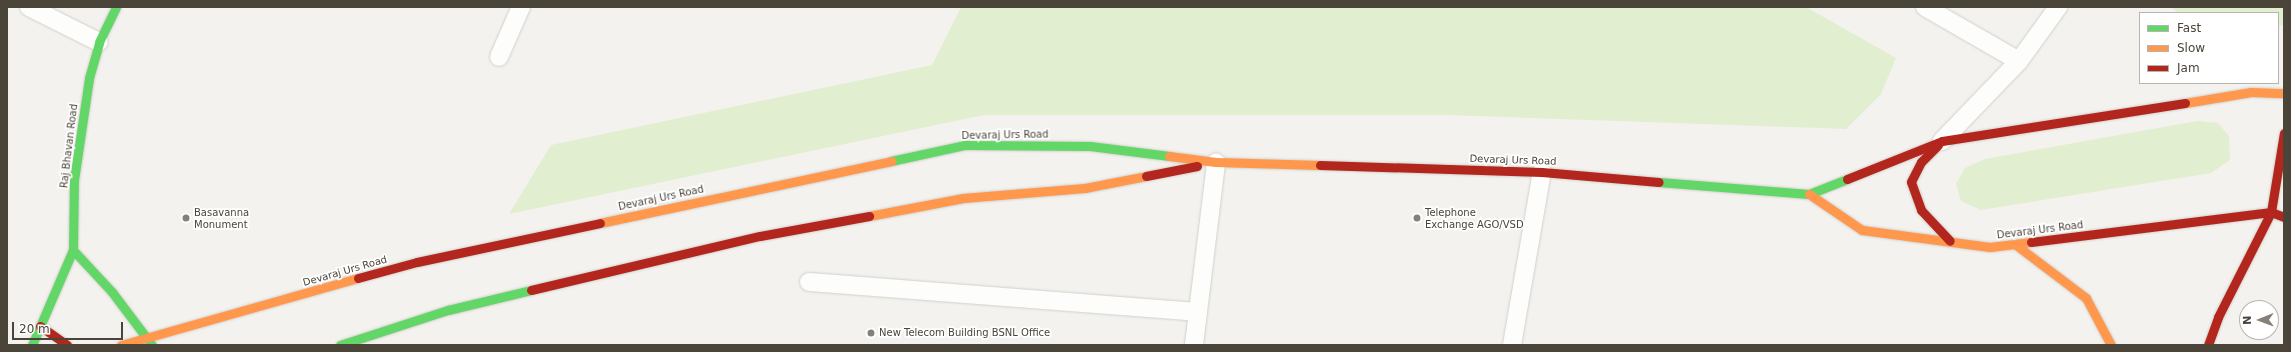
<!DOCTYPE html>
<style>
body{margin:0}
#map{position:relative;width:2291px;height:352px;overflow:hidden;background:#f4f2ee;font-family:"DejaVu Sans",sans-serif}
div>[style]{position:absolute}
[style*='--x']{left:calc(var(--x)*1px);top:calc(var(--y)*1px);width:calc(var(--w)*1px);rotate:calc(var(--a)*1deg)}
.green>*{inset:0;background:#e1eecf}
.roads{filter:drop-shadow(0 0 1px #d2d0cb) drop-shadow(0 0 1px #d2d0cb)}
.lane>*{height:18px;margin:-9px;padding:0 9px;transform-origin:9px;border-radius:9px;background:#fdfdfc}
.fast>*{height:9px;margin:-4.5px;padding:0 4.5px;transform-origin:4.5px;border-radius:4.5px;background:#63d668}
.slow>*{height:9px;margin:-4.5px;padding:0 4.5px;transform-origin:4.5px;border-radius:4.5px;background:#ff974d}
.jam>*{height:9px;margin:-4.5px;padding:0 4.5px;transform-origin:4.5px;border-radius:4.5px;background:#b3261e}
.dots>*{width:11px;height:11px;translate:-50% -50%;box-sizing:border-box;border:2px solid #fff;border-radius:50%}
span{translate:-50% -50%;white-space:nowrap;text-align:center;line-height:1.15;-webkit-text-stroke:3.5px #fff;paint-order:stroke}
.street-label{font-size:10px;color:#4b4439}
.poi-label{font-size:10px;color:#4b4439}
.left{translate:0 -50%;text-align:left}
.frame{position:absolute;inset:0;border:8px solid #4b4439;pointer-events:none}
.legend{position:absolute;left:2139px;top:12px;width:140px;height:72px;box-sizing:border-box;background:#fff;border:1px solid #b7b4b0;margin:0;padding:5px 7px;list-style:none;font-size:12px;color:#4b4439}
.legend li{display:flex;align-items:center;gap:8px;height:20px}
.legend b{width:20px;border:1px solid #b7b4b0}
.north{position:absolute;left:2239px;top:300px;width:40px;height:40px;box-sizing:border-box;background:#fff;border:1px solid #b7b4b0;border-radius:50%;rotate:269deg;font-size:11px;font-weight:700;line-height:16px;text-align:center;color:#4b4439}
.north::after{content:'';display:block;margin:auto;width:14px;height:18px;background:#868178;clip-path:polygon(50% 0,100% 100%,50% 72%,0 100%)}
.scale{position:absolute;left:12px;top:322px;width:111px;height:18px;box-sizing:border-box;border:2px solid #4b4439;border-top:0;padding-left:5px;font-size:12px;line-height:14px;white-space:nowrap;color:#4b4439;-webkit-text-stroke:3px #fff;paint-order:stroke}
</style>
<div id="map">
<div class="green">
<div style="clip-path:polygon(961px 7px,1806px 7px,1896px 58px,1881px 94px,1846px 129px,1448px 115px,984px 115px,509px 214px,551px 145px,932px 65px)"></div>
<div style="clip-path:polygon(2171px 7px,2284px 7px,2284px 26px,2278px 25px,2278px 13px,2178px 13px)"></div>
<div style="clip-path:polygon(2197px 121px,2218px 123px,2229px 136px,2230px 160px,2211px 173px,1981px 210px,1961px 201px,1956px 184px,1965px 168px,1985px 159px)"></div>
</div>
<div class="roads">
<div class="lane">
<div style="--x:29;--y:7;--w:78;--a:26.6"></div>
<div style="--x:1925;--y:7;--w:108;--a:29.9"></div>
<div style="--x:499;--y:57;--w:55;--a:-66.3"></div>
<div style="--x:1942;--y:141;--w:111;--a:-46.1"></div>
<div style="--x:2019;--y:61;--w:67;--a:-54.2"></div>
<div style="--x:809;--y:282;--w:390;--a:4.4"></div>
<div style="--x:1194;--y:345;--w:184;--a:-83.1"></div>
<div style="--x:1512;--y:345;--w:176;--a:-80.2"></div>
</div>
<div class="fast">
<div style="--x:891;--y:161;--w:76;--a:-12.2"></div>
<div style="--x:965;--y:145;--w:125;--a:0.5"></div>
<div style="--x:1090;--y:146;--w:80;--a:7.2"></div>
<div style="--x:1659;--y:182;--w:150;--a:4.6"></div>
<div style="--x:1809;--y:194;--w:41;--a:-21.5"></div>
<div style="--x:73;--y:250;--w:57;--a:47.1"></div>
<div style="--x:112;--y:292;--w:66;--a:53"></div>
<div style="--x:32;--y:345;--w:103;--a:-66.7"></div>
<div style="--x:73;--y:250;--w:70;--a:-89.2"></div>
<div style="--x:74;--y:180;--w:103;--a:-81.6"></div>
<div style="--x:89;--y:78;--w:37;--a:-74"></div>
<div style="--x:99;--y:42;--w:39;--a:-64"></div>
<div style="--x:340;--y:345;--w:114;--a:-18"></div>
<div style="--x:448;--y:310;--w:85;--a:-13.5"></div>
</div>
<div class="slow">
<div style="--x:2185;--y:103;--w:67;--a:-9.5"></div>
<div style="--x:2251;--y:92;--w:33;--a:2"></div>
<div style="--x:1169;--y:156;--w:47;--a:7.3"></div>
<div style="--x:1216;--y:162;--w:104;--a:1.7"></div>
<div style="--x:1809;--y:194;--w:64;--a:34.2"></div>
<div style="--x:1862;--y:230;--w:129;--a:7.6"></div>
<div style="--x:1990;--y:247;--w:41;--a:-7"></div>
<div style="--x:869;--y:216;--w:96;--a:-10.8"></div>
<div style="--x:963;--y:198;--w:122;--a:-4.7"></div>
<div style="--x:1085;--y:188;--w:62;--a:-11.1"></div>
<div style="--x:600;--y:223;--w:298;--a:-12"></div>
<div style="--x:2016;--y:245;--w:88;--a:37.1"></div>
<div style="--x:2086;--y:298;--w:53;--a:62"></div>
<div style="--x:121;--y:345;--w:246;--a:-15.8"></div>
</div>
<div class="jam">
<div style="--x:1938;--y:145;--w:24;--a:135"></div>
<div style="--x:1921;--y:162;--w:22;--a:117"></div>
<div style="--x:1911;--y:182;--w:30;--a:70"></div>
<div style="--x:1921;--y:210;--w:42;--a:46.9"></div>
<div style="--x:1320;--y:165;--w:222;--a:1.8"></div>
<div style="--x:1542;--y:172;--w:117;--a:4.9"></div>
<div style="--x:1146;--y:176;--w:52;--a:-11.1"></div>
<div style="--x:1847;--y:179;--w:102;--a:-21.8"></div>
<div style="--x:1942;--y:141;--w:246;--a:-8.9"></div>
<div style="--x:2031;--y:242;--w:242;--a:-7.1"></div>
<div style="--x:2271;--y:212;--w:14;--a:21"></div>
<div style="--x:358;--y:278;--w:61;--a:-15.2"></div>
<div style="--x:417;--y:262;--w:187;--a:-12"></div>
<div style="--x:531;--y:290;--w:235;--a:-13.3"></div>
<div style="--x:760;--y:236;--w:111;--a:-10.4"></div>
<div style="--x:40;--y:326;--w:33;--a:35"></div>
<div style="--x:2208;--y:345;--w:30;--a:-70"></div>
<div style="--x:2218;--y:317;--w:118;--a:-63.2"></div>
<div style="--x:2271;--y:212;--w:80;--a:-80.7"></div>
</div>
</div>
<div class="dots">
<div style="left:186px;top:218px;background:#868178"></div>
<div style="left:1417px;top:218px;background:#868178"></div>
<div style="left:871px;top:333px;background:#868178"></div>
</div>
<div class="street-label">
<span style="left:1005px;top:135px;rotate:-1deg">Devaraj Urs Road</span>
<span style="left:69px;top:146px;rotate:-83deg">Raj Bhavan Road</span>
<span style="left:1513px;top:160px;rotate:2deg">Devaraj Urs Road</span>
<span style="left:661px;top:198px;rotate:-12deg">Devaraj Urs Road</span>
<span style="left:2040px;top:230px;rotate:-7deg">Devaraj Urs Road</span>
<span style="left:345px;top:271px;rotate:-16deg">Devaraj Urs Road</span>
</div>
<div class="poi-label">
<span class="left" style="left:194px;top:218px">Basavanna<br>Monument</span>
<span class="left" style="left:1425px;top:218px">Telephone<br>Exchange AGO/VSD</span>
<span class="left" style="left:879px;top:333px">New Telecom Building BSNL Office</span>
</div>
<div class="frame"></div>
<ul class="legend">
<li><b style="height:5px;background:#63d668"></b>Fast</li>
<li><b style="height:5px;background:#ff974d"></b>Slow</li>
<li><b style="height:5px;background:#b3261e"></b>Jam</li>
</ul>
<div class="north">N</div>
<div class="scale">20 m</div>
</div>
